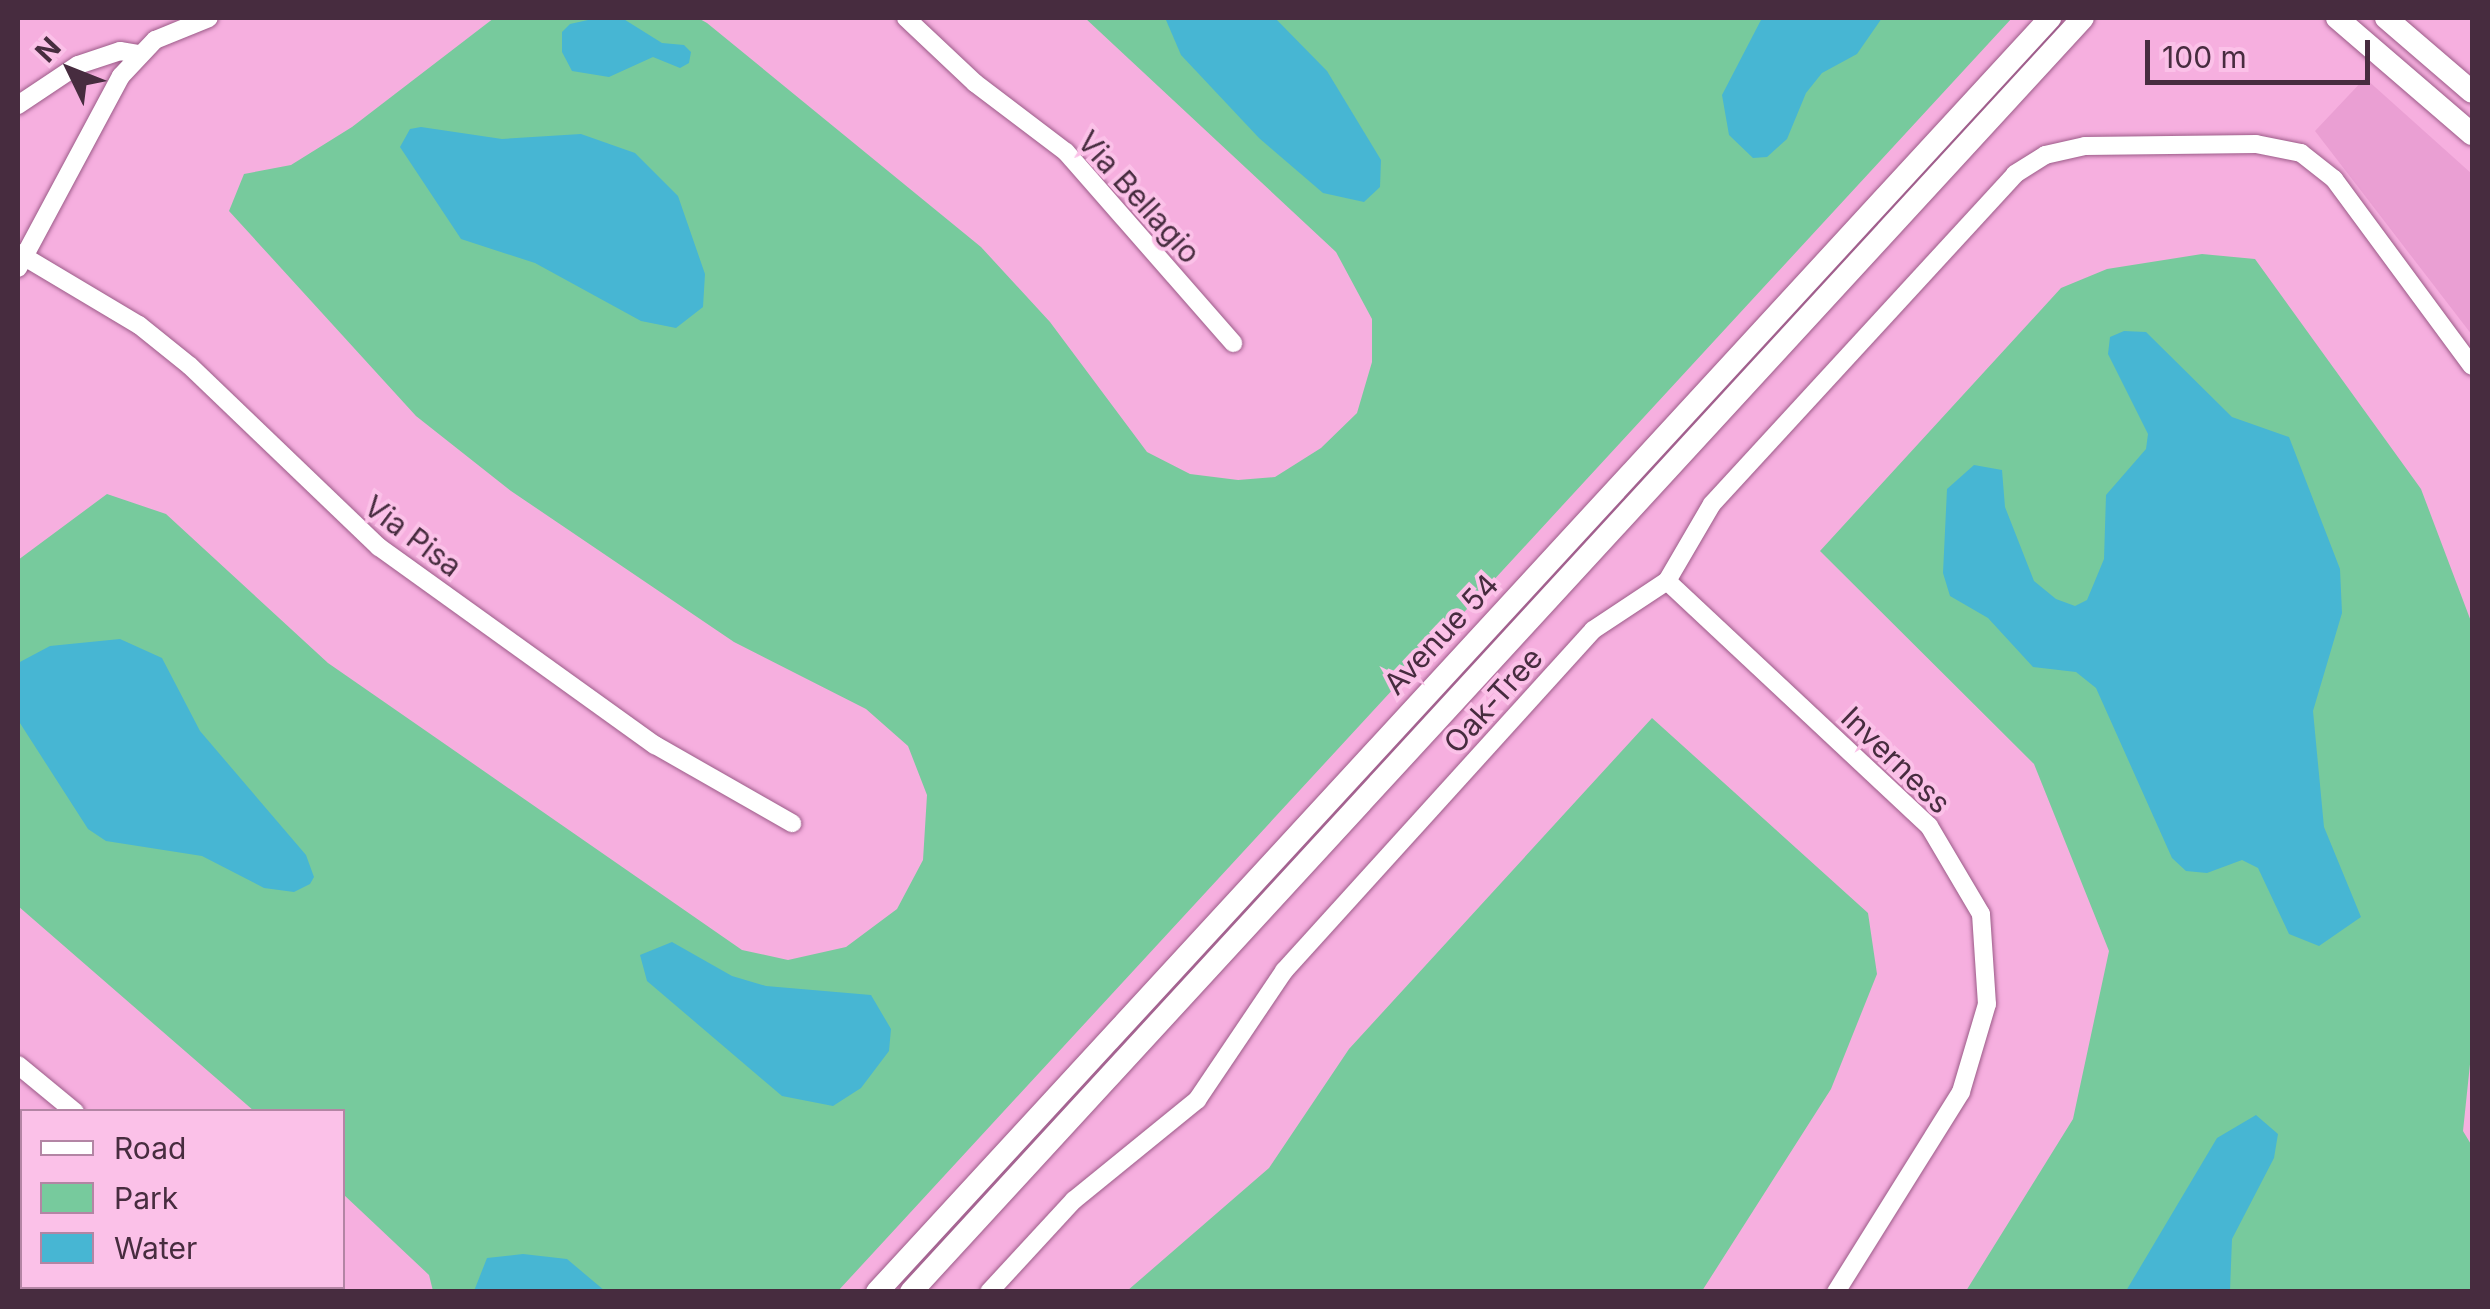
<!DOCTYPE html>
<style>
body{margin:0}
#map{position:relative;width:2490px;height:1309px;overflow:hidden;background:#f6afdf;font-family:Inter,sans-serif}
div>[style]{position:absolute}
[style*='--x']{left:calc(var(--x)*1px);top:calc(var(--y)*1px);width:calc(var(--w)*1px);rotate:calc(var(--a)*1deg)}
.built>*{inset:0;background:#ea9fd3}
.green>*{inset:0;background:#77ca9d}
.water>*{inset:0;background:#47b6d3}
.roads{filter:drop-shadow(0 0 2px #9b5b88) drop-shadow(0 0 2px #9b5b88)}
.minor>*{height:18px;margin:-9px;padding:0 9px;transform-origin:9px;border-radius:9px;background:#fff}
.tertiary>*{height:22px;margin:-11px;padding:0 11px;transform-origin:11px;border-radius:11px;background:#fff}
span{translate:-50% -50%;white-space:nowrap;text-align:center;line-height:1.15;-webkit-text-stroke:8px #fbc1e8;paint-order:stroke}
.street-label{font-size:30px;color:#472c3f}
.frame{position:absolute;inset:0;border:20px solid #472c3f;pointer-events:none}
.legend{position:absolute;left:20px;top:1109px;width:325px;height:180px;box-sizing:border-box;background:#fbc1e8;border:2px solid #b385a4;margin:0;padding:12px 18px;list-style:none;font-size:30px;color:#472c3f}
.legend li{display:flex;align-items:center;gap:20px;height:50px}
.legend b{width:50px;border:2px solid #b385a4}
.north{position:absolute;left:20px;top:20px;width:100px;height:100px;-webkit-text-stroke:8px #fbc1e8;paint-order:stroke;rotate:313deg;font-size:28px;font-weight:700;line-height:40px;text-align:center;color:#472c3f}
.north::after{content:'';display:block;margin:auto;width:35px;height:45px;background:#472c3f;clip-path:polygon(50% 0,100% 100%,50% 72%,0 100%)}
.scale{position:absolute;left:2145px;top:40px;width:225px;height:45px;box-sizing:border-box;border:5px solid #472c3f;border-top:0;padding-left:12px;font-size:30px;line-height:35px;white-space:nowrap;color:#472c3f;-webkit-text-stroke:8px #fbc1e8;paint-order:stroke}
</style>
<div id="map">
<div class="built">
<div style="clip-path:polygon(2365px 78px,2472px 174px,2472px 335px,2315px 131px)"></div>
</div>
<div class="green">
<div style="clip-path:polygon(494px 18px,698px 18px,707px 23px,981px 247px,1050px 322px,1147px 452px,1190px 474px,1238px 480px,1275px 477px,1321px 448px,1357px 413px,1372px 362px,1372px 319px,1336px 252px,1085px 18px,2012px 18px,838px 1291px,433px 1291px,429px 1275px,343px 1194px,342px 1112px,254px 1111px,18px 906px,18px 560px,107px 494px,166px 514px,328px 663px,742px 950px,788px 960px,846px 947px,897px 909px,923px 860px,927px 795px,908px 746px,866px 709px,734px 642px,511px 491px,416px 416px,229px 211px,244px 174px,291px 165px,352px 127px)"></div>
<div style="clip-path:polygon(2202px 254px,2255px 259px,2421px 489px,2472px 624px,2472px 1045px,2463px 1131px,2472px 1146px,2472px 1291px,1966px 1291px,2073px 1119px,2109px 951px,2034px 764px,1820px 551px,2061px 288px,2107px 269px)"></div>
<div style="clip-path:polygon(1652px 718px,1868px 913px,1877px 974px,1831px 1089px,1702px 1291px,1127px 1291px,1269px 1168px,1349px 1049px)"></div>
<div style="clip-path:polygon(18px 1219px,22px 1286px,90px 1291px,18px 1291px)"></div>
</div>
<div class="water">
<div style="clip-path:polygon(597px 18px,622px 18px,662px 43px,684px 45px,691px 52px,689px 63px,680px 68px,653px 57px,609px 77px,572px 71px,562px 52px,562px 32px,570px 24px)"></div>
<div style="clip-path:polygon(1275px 18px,1327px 71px,1381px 160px,1380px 187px,1364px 202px,1323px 193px,1259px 138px,1181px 55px,1166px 20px)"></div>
<div style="clip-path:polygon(1762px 18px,1882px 18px,1857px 54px,1822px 73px,1806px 93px,1787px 139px,1767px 157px,1753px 158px,1729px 135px,1722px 95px)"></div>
<div style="clip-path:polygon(421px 127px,502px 139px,581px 134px,635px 153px,678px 196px,705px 274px,703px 307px,676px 328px,641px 321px,535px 263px,461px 239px,400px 147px,410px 129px)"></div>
<div style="clip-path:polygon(2124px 331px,2146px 332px,2232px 417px,2289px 437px,2340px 569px,2342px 613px,2313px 711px,2324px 827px,2361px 917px,2319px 946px,2289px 934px,2258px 868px,2242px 860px,2207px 873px,2186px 871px,2172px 858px,2096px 688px,2076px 672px,2033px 667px,1988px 618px,1950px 596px,1943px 573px,1947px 489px,1974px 465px,2002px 470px,2005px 507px,2034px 581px,2056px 599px,2075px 606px,2087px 600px,2104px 559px,2106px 495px,2146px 449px,2148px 434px,2108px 354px,2110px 337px)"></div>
<div style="clip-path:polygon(120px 639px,162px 658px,200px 731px,306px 855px,314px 877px,310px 884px,294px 892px,264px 888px,202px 856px,106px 841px,88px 829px,18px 720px,18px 663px,50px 646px)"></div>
<div style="clip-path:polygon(672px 942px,732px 976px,766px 986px,871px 995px,891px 1029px,889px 1051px,861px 1088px,833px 1106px,782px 1096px,647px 981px,640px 955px)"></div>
<div style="clip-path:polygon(2256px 1115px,2278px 1134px,2274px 1158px,2232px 1239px,2230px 1291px,2126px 1291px,2217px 1138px)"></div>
<div style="clip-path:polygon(523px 1254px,567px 1259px,605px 1291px,474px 1291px,487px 1258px)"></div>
</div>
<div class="roads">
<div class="minor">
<div style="--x:906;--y:18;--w:95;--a:43.3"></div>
<div style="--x:975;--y:83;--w:114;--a:37.2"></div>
<div style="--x:1066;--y:152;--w:254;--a:48.8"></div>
<div style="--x:18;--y:105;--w:72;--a:-33.7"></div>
<div style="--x:78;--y:65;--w:44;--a:-18.4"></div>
<div style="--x:120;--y:51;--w:18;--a:9"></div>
<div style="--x:18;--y:253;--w:141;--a:30.8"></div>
<div style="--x:139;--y:325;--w:65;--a:38.8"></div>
<div style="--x:190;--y:366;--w:262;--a:43.8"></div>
<div style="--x:379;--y:547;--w:340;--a:35.7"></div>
<div style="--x:655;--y:745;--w:158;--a:29.7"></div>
<div style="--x:18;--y:268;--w:218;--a:-61.8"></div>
<div style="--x:121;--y:76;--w:50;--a:-46.6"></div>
<div style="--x:155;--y:40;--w:58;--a:-22.2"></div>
<div style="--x:1667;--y:581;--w:359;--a:43.1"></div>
<div style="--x:1929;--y:826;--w:102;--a:59.4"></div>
<div style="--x:1981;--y:914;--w:90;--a:86.2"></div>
<div style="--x:1987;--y:1004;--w:92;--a:106.5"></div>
<div style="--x:1961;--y:1092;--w:236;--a:122"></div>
<div style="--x:18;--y:1065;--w:74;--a:39.5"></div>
<div style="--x:251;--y:1286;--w:8;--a:50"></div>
<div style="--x:989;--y:1292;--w:125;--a:-47.3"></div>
<div style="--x:1074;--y:1200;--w:159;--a:-39.1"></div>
<div style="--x:1197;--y:1100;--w:156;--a:-56"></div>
<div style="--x:1284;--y:971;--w:460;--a:-47.8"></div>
<div style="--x:1593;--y:630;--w:89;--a:-33.5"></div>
<div style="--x:1667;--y:581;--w:89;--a:-59.7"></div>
<div style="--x:1712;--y:504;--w:448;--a:-47.4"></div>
<div style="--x:2015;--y:174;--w:36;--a:-32"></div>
<div style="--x:2045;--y:155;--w:41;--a:-12.7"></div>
<div style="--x:2085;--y:146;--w:171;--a:-0.7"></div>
<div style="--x:2256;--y:144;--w:46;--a:11.3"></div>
<div style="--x:2301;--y:153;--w:42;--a:38.2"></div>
<div style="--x:2334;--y:179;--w:232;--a:53.6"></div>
</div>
<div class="tertiary">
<div style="--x:2337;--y:18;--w:178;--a:40.7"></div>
<div style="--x:2386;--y:18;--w:113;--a:40.7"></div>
<div style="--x:877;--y:1292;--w:1732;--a:-47.36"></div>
<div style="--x:911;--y:1292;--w:1731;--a:-47.39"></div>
</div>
</div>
<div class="street-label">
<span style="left:1139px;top:197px;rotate:48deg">Via Bellagio</span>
<span style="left:413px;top:536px;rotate:37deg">Via Pisa</span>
<span style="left:1441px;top:634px;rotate:-47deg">Avenue 54</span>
<span style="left:1493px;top:700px;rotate:-48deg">Oak-Tree</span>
<span style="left:1896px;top:760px;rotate:44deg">Inverness</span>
</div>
<div class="frame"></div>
<ul class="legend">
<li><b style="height:12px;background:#fff"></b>Road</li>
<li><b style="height:28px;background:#77ca9d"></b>Park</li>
<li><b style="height:28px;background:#47b6d3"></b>Water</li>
</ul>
<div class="north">N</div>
<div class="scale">100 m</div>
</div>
